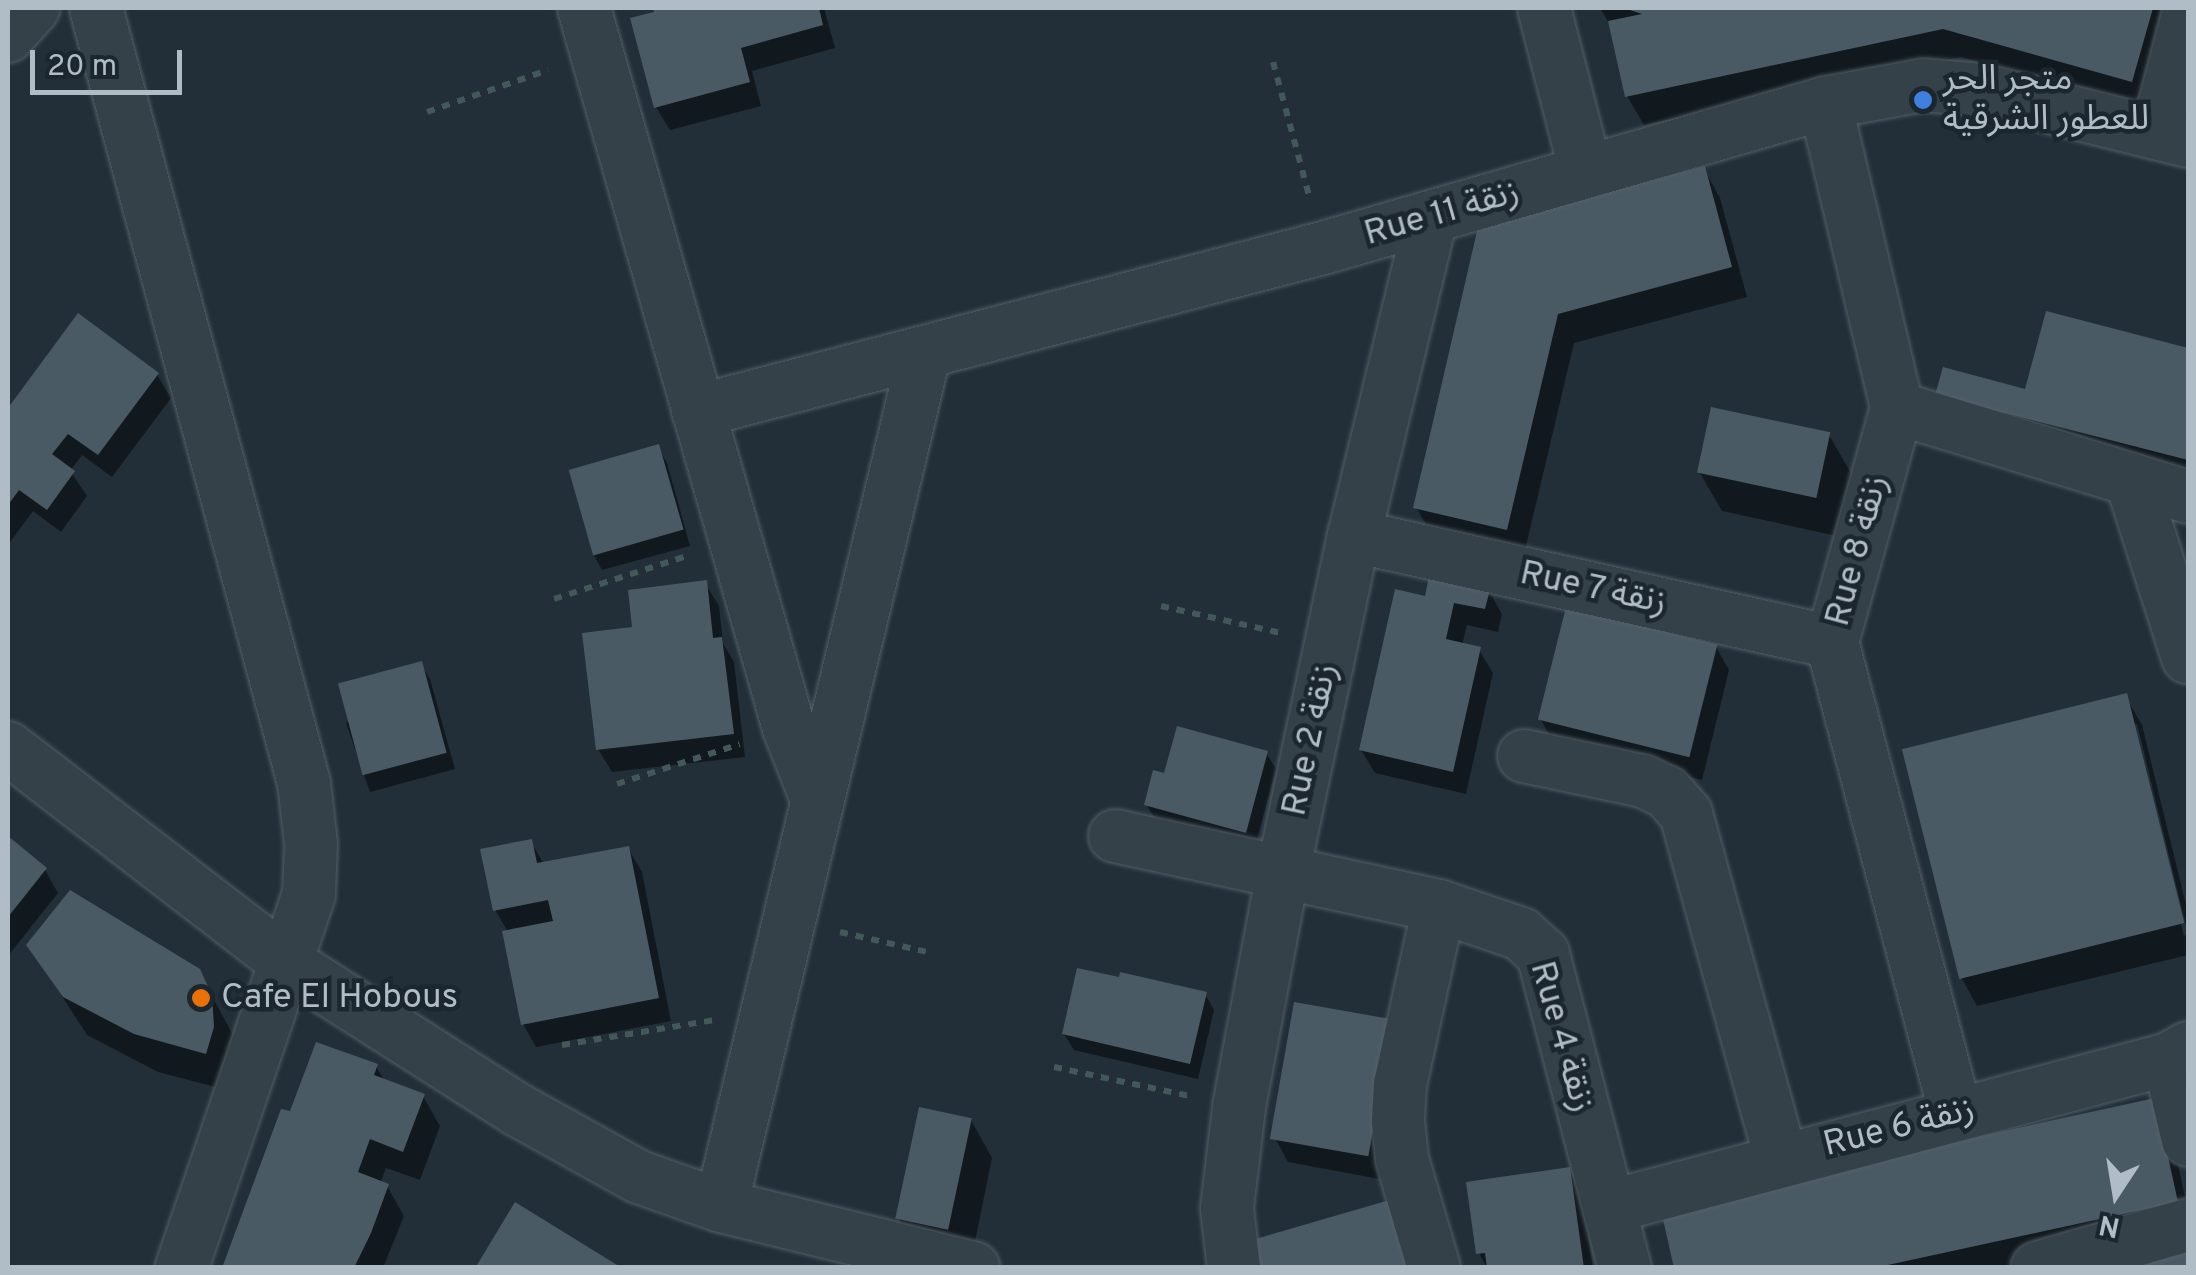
<!DOCTYPE html>
<meta charset="utf-8">
<style>
body{margin:0}
#map{position:relative;width:2196px;height:1275px;overflow:hidden;background:#222f39;font-family:Overpass,"Noto Sans Arabic",sans-serif}
div>[style]{position:absolute}
[style*='--x']{left:calc(var(--x)*1px);top:calc(var(--y)*1px);width:calc(var(--w)*1px);rotate:calc(var(--a)*1deg)}
.shadow>*{inset:0;background:#0007}
.building>*{inset:0;background:#4a5a65;transform-origin:0 0}
.path>*{height:6px;margin-top:-3px;transform-origin:0;background:repeating-linear-gradient(90deg,#435858 0 8px,transparent 0 16px)}
.roads{filter:drop-shadow(0 0 2px #535f67) drop-shadow(0 0 2px #535f67)}
.street>*{height:52px;margin:-26px;padding:0 26px;transform-origin:26px;border-radius:26px;background:#354149}
.dots>*{width:28px;height:28px;translate:-50% -50%;box-sizing:border-box;border:5px solid #1b262e;border-radius:50%}
span{translate:-50% -50%;white-space:nowrap;text-align:center;line-height:1.15;-webkit-text-stroke:9px #1b262e;paint-order:stroke}
.poi-label{font-size:35px;color:#b0bcc6}
.left{translate:0 -50%;text-align:left}
.street-label{font-size:35px;color:#b0bcc6}
.frame{position:absolute;inset:0;border:10px solid #b0bcc6;pointer-events:none}
.north{position:absolute;left:2066px;top:1145px;width:100px;height:100px;-webkit-text-stroke:8px #1b262e;paint-order:stroke;rotate:192deg;font-size:28px;font-weight:700;line-height:40px;text-align:center;color:#b0bcc6}
.north::after{content:'';display:block;margin:auto;width:35px;height:45px;background:#b0bcc6;clip-path:polygon(50% 0,100% 100%,50% 72%,0 100%)}
.scale{position:absolute;left:30px;top:50px;width:152px;height:45px;box-sizing:border-box;border:5px solid #b0bcc6;border-top:0;padding-left:12px;font-size:30px;line-height:35px;white-space:nowrap;color:#b0bcc6;-webkit-text-stroke:8px #1b262e;paint-order:stroke}
</style>
<div id="map">
<div class="shadow">
<div style="clip-path:polygon(655px 8px,824px 8px,835px 48px,752px 71px,761px 106px,670px 130px,656px 107px)"></div>
<div style="clip-path:polygon(1600px 8px,2177px 8px,2148px 110px,1961px 57px,1644px 125px,1627px 96px,1613px 30px)"></div>
<div style="clip-path:polygon(1704px 169px,1720px 198px,1747px 297px,1574px 343px,1523px 559px,1433px 537px,1416px 507px,1481px 229px)"></div>
<div style="clip-path:polygon(2047px 314px,2188px 351px,2188px 484px,1955px 424px,2027px 392px)"></div>
<div style="clip-path:polygon(79px 316px,157px 375px,171px 398px,112px 477px,82px 455px,70px 471px,87px 496px,61px 532px,33px 511px,8px 545px,8px 412px)"></div>
<div style="clip-path:polygon(1829px 435px,1851px 473px,1837px 536px,1722px 511px,1700px 473px)"></div>
<div style="clip-path:polygon(658px 447px,667px 463px,690px 546px,602px 570px,593px 554px)"></div>
<div style="clip-path:polygon(705px 583px,719px 606px,723px 643px,734px 662px,745px 757px,612px 772px,598px 749px,635px 629px)"></div>
<div style="clip-path:polygon(1489px 591px,1502px 614px,1498px 632px,1467px 625px,1462px 646px,1479px 650px,1493px 673px,1466px 794px,1375px 773px,1361px 750px,1427px 599px)"></div>
<div style="clip-path:polygon(1716px 647px,1729px 670px,1702px 780px,1554px 743px,1541px 720px)"></div>
<div style="clip-path:polygon(421px 664px,430px 679px,455px 769px,370px 792px,346px 723px)"></div>
<div style="clip-path:polygon(2125px 696px,2142px 725px,2188px 913px,2188px 934px,2137px 724px,2132px 724px,2184px 936px,2188px 934px,2188px 955px,1977px 1006px,1961px 977px)"></div>
<div style="clip-path:polygon(1266px 753px,1276px 769px,1255px 847px,1156px 820px,1146px 804px,1166px 776px)"></div>
<div style="clip-path:polygon(8px 839px,45px 870px,58px 893px,8px 956px)"></div>
<div style="clip-path:polygon(531px 842px,544px 864px,628px 848px,642px 872px,671px 1021px,536px 1047px,523px 1024px,508px 932px,495px 910px)"></div>
<div style="clip-path:polygon(29px 945px,198px 970px,233px 1035px,234px 1066px,227px 1090px,158px 1072px,87px 1035px)"></div>
<div style="clip-path:polygon(1205px 994px,1214px 1010px,1198px 1079px,1074px 1050px,1064px 1034px)"></div>
<div style="clip-path:polygon(1404px 1046px,1379px 1179px,1288px 1162px,1275px 1138px)"></div>
<div style="clip-path:polygon(376px 1066px,385px 1082px,423px 1096px,440px 1126px,420px 1180px,386px 1168px,380px 1184px,387px 1186px,404px 1216px,383px 1268px,225px 1268px,292px 1114px)"></div>
<div style="clip-path:polygon(971px 1120px,992px 1158px,970px 1266px,920px 1255px,898px 1217px)"></div>
<div style="clip-path:polygon(2171px 1130px,2188px 1212px,2024px 1268px,1677px 1268px)"></div>
<div style="clip-path:polygon(1569px 1170px,1582px 1193px,1593px 1268px,1487px 1268px,1479px 1253px)"></div>
<div style="clip-path:polygon(1255px 1241px,1421px 1268px,1263px 1268px)"></div>
</div>
<div class="building">
<div style="clip-path:polygon(653px 8px,819px 8px,823px 25px,741px 48px,750px 82px,654px 108px,630px 18px,654px 12px)"></div>
<div style="clip-path:polygon(1624px 8px,2153px 8px,2132px 82px,1943px 29px,1625px 97px,1608px 21px,1642px 14px)"></div>
<div style="clip-path:polygon(1705px 166px,1732px 267px,1558px 314px,1507px 530px,1413px 508px,1478px 227px)"></div>
<div style="clip-path:polygon(2046px 311px,2188px 348px,2188px 460px,1935px 395px,1943px 367px,2025px 389px)"></div>
<div style="clip-path:polygon(78px 313px,159px 373px,98px 455px,68px 434px,52px 454px,75px 471px,47px 510px,19px 490px,8px 505px,8px 408px)"></div>
<div style="left:1711px;top:407px;width:122px;height:67px;rotate:12deg"></div>
<div style="left:659px;top:444px;width:89px;height:94px;rotate:74deg"></div>
<div style="clip-path:polygon(1429px 576px,1490px 589px,1485px 609px,1454px 603px,1446px 639px,1481px 647px,1453px 772px,1359px 750px,1395px 589px,1425px 596px)"></div>
<div style="clip-path:polygon(707px 580px,713px 638px,722px 637px,734px 734px,596px 750px,582px 633px,632px 627px,628px 590px)"></div>
<div style="left:1566px;top:607px;width:156px;height:116px;rotate:14deg"></div>
<div style="left:422px;top:661px;width:95px;height:87px;rotate:75deg"></div>
<div style="left:2127px;top:693px;width:237px;height:232px;rotate:76deg"></div>
<div style="clip-path:polygon(1177px 726px,1268px 751px,1246px 833px,1144px 805px,1153px 770px,1164px 773px)"></div>
<div style="clip-path:polygon(8px 836px,47px 868px,8px 917px)"></div>
<div style="clip-path:polygon(532px 839px,537px 863px,629px 846px,659px 998px,521px 1025px,502px 931px,553px 921px,548px 900px,493px 911px,480px 849px)"></div>
<div style="clip-path:polygon(70px 890px,200px 969px,212px 995px,214px 1027px,206px 1054px,134px 1034px,63px 997px,26px 945px)"></div>
<div style="clip-path:polygon(1077px 968px,1119px 977px,1120px 972px,1207px 992px,1190px 1064px,1062px 1034px)"></div>
<div style="left:1294px;top:1002px;width:100px;height:139px;rotate:10deg"></div>
<div style="clip-path:polygon(316px 1042px,378px 1064px,374px 1075px,425px 1094px,403px 1152px,370px 1139px,358px 1172px,389px 1184px,371px 1233px,354px 1268px,222px 1268px,281px 1109px,290px 1111px)"></div>
<div style="clip-path:polygon(2155px 1098px,2178px 1202px,1874px 1268px,1674px 1268px,1660px 1206px)"></div>
<div style="left:919px;top:1107px;width:54px;height:114px;rotate:12deg"></div>
<div style="clip-path:polygon(1570px 1167px,1584px 1268px,1487px 1268px,1485px 1253px,1476px 1254px,1466px 1182px)"></div>
<div style="clip-path:polygon(1393px 1199px,1412px 1266px,1260px 1268px,1252px 1240px)"></div>
<div style="clip-path:polygon(515px 1202px,622px 1268px,481px 1268px,477px 1265px)"></div>
<div style="clip-path:polygon(2188px 1251px,2188px 1268px,2138px 1268px,2138px 1267px)"></div>
</div>
<div class="path">
<div style="--x:1273;--y:62;--w:142;--a:74.9"></div>
<div style="--x:427;--y:112;--w:128;--a:-19.1"></div>
<div style="--x:554;--y:599;--w:140;--a:-17.9"></div>
<div style="--x:1161;--y:606;--w:123;--a:12.7"></div>
<div style="--x:617;--y:784;--w:129;--a:-18"></div>
<div style="--x:840;--y:932;--w:89;--a:12.9"></div>
<div style="--x:562;--y:1045;--w:154;--a:-9.3"></div>
<div style="--x:1054;--y:1067;--w:138;--a:12.1"></div>
</div>
<div class="roads">
<div class="street">
<div style="--x:96;--y:8;--w:802;--a:74.98"></div>
<div style="--x:304;--y:783;--w:61;--a:83.5"></div>
<div style="--x:311;--y:844;--w:50;--a:92.3"></div>
<div style="--x:309;--y:894;--w:395;--a:108.8"></div>
<div style="--x:584;--y:8;--w:749;--a:74.11"></div>
<div style="--x:789;--y:728;--w:74;--a:68.6"></div>
<div style="--x:1544;--y:8;--w:169;--a:75.6"></div>
<div style="--x:8;--y:36;--w:38;--a:-48"></div>
<div style="--x:1825;--y:103;--w:313;--a:76.7"></div>
<div style="--x:1897;--y:408;--w:243;--a:105.5"></div>
<div style="--x:1832;--y:642;--w:488;--a:75.3"></div>
<div style="--x:2157;--y:133;--w:122;--a:-75.3"></div>
<div style="--x:1897;--y:408;--w:304;--a:17"></div>
<div style="--x:698;--y:411;--w:646;--a:-14.62"></div>
<div style="--x:1323;--y:248;--w:523;--a:-16.11"></div>
<div style="--x:1825;--y:103;--w:100;--a:-10.4"></div>
<div style="--x:1923;--y:85;--w:59;--a:4.8"></div>
<div style="--x:1982;--y:90;--w:212;--a:13.9"></div>
<div style="--x:2132;--y:482;--w:184;--a:72.3"></div>
<div style="--x:1354;--y:536;--w:490;--a:12.5"></div>
<div style="--x:8;--y:748;--w:352;--a:37.6"></div>
<div style="--x:287;--y:963;--w:274;--a:32.5"></div>
<div style="--x:518;--y:1110;--w:138;--a:29"></div>
<div style="--x:639;--y:1177;--w:87;--a:19.5"></div>
<div style="--x:721;--y:1206;--w:260;--a:13.8"></div>
<div style="--x:1524;--y:756;--w:122;--a:11.9"></div>
<div style="--x:1643;--y:781;--w:26;--a:25"></div>
<div style="--x:1667;--y:792;--w:29;--a:49"></div>
<div style="--x:1686;--y:814;--w:358;--a:74.6"></div>
<div style="--x:1115;--y:836;--w:331;--a:12.2"></div>
<div style="--x:1439;--y:906;--w:87;--a:18.9"></div>
<div style="--x:1521;--y:934;--w:30;--a:42"></div>
<div style="--x:1543;--y:954;--w:325;--a:75.4"></div>
<div style="--x:2169;--y:1059;--w:83;--a:76.8"></div>
<div style="--x:721;--y:1206;--w:875;--a:-76.58"></div>
<div style="--x:1609;--y:1207;--w:579;--a:-14.8"></div>
<div style="--x:2169;--y:1059;--w:22;--a:-30"></div>
<div style="--x:1234;--y:1268;--w:60;--a:-96.7"></div>
<div style="--x:1227;--y:1208;--w:102;--a:-83.2"></div>
<div style="--x:1239;--y:1107;--w:239;--a:-79.4"></div>
<div style="--x:1283;--y:872;--w:343;--a:-78.1"></div>
<div style="--x:1354;--y:536;--w:327;--a:-76.4"></div>
<div style="--x:1434;--y:1268;--w:114;--a:-106.4"></div>
<div style="--x:1402;--y:1159;--w:38;--a:-96"></div>
<div style="--x:1398;--y:1121;--w:36;--a:-87"></div>
<div style="--x:1400;--y:1085;--w:183;--a:-77.7"></div>
<div style="--x:2037;--y:1268;--w:157;--a:-15.9"></div>
</div>
</div>
<div class="dots">
<div style="left:1923px;top:100px;background:#3f7fe0"></div>
<div style="left:201px;top:998px;background:#e8710a"></div>
</div>
<div class="poi-label">
<span class="left" style="left:1943px;top:100px">متجر الحر<br>للعطور الشرقية</span>
<span class="left" style="left:221px;top:998px">Cafe El Hobous</span>
</div>
<div class="street-label">
<span style="left:1442px;top:214px;rotate:-16deg">Rue 11 زنقة</span>
<span style="left:1858px;top:551px;rotate:-75deg">Rue 8 زنقة</span>
<span style="left:1593px;top:589px;rotate:12deg">Rue 7 زنقة</span>
<span style="left:1311px;top:740px;rotate:-78deg">Rue 2 زنقة</span>
<span style="left:1561px;top:1037px;rotate:74deg">Rue 4 زنقة</span>
<span style="left:1899px;top:1128px;rotate:-14deg">Rue 6 زنقة</span>
</div>
<div class="frame"></div>
<div class="north">N</div>
<div class="scale">20 m</div>
</div>
